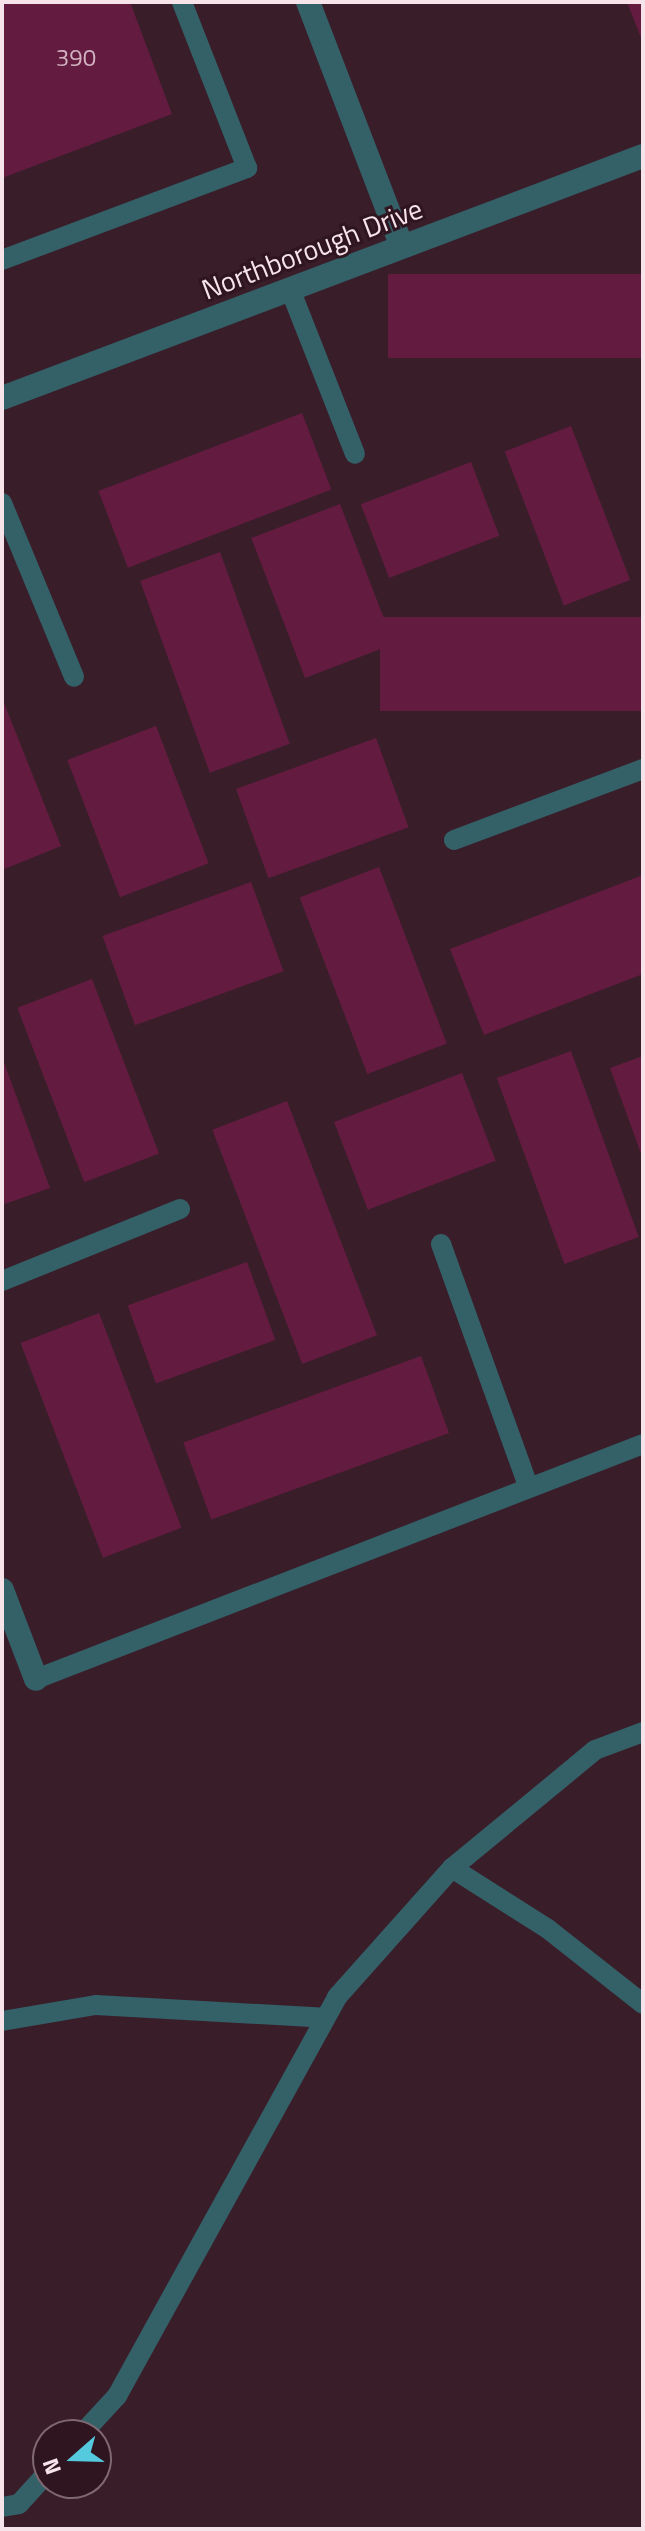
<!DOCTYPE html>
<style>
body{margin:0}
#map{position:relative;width:645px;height:2531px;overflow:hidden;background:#391e2a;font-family:"Titillium Web",sans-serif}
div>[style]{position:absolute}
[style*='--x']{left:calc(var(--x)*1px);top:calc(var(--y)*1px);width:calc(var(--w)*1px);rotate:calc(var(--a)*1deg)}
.building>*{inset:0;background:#641b40;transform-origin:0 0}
.service>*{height:20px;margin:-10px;padding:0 10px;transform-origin:10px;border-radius:10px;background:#346068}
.minor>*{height:24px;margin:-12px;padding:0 12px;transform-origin:12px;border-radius:12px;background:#346068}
.tertiary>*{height:24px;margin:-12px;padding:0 12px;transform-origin:12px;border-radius:12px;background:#346068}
span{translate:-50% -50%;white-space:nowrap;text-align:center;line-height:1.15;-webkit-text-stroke:6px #2f1520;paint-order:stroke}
.number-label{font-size:24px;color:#d2b2c0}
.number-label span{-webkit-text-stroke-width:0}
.street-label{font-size:28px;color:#f7e4eb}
.frame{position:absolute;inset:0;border:4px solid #f7e4eb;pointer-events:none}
.north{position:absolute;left:32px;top:2419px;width:80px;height:80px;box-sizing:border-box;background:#2f1520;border:2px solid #7f6871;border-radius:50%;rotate:250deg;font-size:22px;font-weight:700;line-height:32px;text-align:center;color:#f7e4eb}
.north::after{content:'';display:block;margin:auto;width:28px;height:36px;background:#55cade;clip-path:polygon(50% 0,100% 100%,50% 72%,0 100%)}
</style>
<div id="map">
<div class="building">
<div style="clip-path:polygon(2px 2px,130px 2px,172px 114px,2px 178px)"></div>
<div style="clip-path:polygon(627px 2px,643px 2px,643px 43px)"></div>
<div style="left:643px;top:274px;width:84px;height:255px;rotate:90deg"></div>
<div style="left:302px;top:413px;width:82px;height:218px;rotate:69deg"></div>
<div style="left:571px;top:426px;width:165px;height:71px;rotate:69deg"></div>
<div style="left:471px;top:462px;width:79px;height:118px;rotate:69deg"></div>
<div style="left:340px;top:504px;width:150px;height:95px;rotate:69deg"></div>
<div style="left:220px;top:552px;width:204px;height:85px;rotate:70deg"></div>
<div style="left:643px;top:617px;width:94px;height:263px;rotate:90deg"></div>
<div style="clip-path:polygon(2px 698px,61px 846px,2px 870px)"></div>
<div style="left:156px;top:726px;width:147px;height:95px;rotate:69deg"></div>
<div style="left:376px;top:738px;width:95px;height:149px;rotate:70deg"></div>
<div style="left:379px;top:867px;width:189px;height:85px;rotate:69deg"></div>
<div style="clip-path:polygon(643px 875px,643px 974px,484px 1035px,450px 949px)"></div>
<div style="left:251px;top:882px;width:95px;height:158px;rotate:70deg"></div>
<div style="left:92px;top:979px;width:187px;height:80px;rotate:69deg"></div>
<div style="left:571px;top:1051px;width:198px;height:79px;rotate:70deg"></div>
<div style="clip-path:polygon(643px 1056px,643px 1159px,610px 1068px)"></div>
<div style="clip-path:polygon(2px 1057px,50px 1188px,2px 1205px)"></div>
<div style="left:462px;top:1073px;width:94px;height:137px;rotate:69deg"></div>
<div style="left:287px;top:1101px;width:251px;height:80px;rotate:69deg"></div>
<div style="left:247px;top:1262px;width:83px;height:127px;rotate:70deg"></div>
<div style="left:99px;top:1313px;width:230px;height:84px;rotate:69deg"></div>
<div style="left:421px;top:1356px;width:82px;height:253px;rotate:70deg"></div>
</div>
<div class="service">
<div style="--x:2;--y:260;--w:262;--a:-20.6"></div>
<div style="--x:247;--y:168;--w:178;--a:-111.4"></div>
<div style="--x:290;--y:289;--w:177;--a:68.5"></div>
<div style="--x:2;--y:503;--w:188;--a:67.5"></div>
<div style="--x:454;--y:840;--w:202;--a:-20.6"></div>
<div style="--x:441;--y:1244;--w:259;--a:70.2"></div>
<div style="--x:2;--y:1281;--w:192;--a:-22"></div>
<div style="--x:36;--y:1679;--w:651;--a:-21.16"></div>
<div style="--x:452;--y:1868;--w:185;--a:-39.5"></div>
<div style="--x:595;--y:1750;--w:51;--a:-20.6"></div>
<div style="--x:2;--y:2021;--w:95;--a:-9.7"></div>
<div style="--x:96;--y:2005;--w:229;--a:3.2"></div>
<div style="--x:81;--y:2435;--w:53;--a:-47.3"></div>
<div style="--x:117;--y:2396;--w:456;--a:-61.1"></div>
<div style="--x:337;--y:1997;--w:173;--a:-48.3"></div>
<div style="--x:452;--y:1868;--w:114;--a:32.4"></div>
<div style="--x:548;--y:1929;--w:121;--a:38.3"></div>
<div style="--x:2;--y:2507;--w:17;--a:-10"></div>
<div style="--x:19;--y:2504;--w:43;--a:-47.8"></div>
</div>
<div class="minor">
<div style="--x:308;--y:2;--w:262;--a:69"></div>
<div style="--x:2;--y:1590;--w:95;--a:69.1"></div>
</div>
<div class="tertiary">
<div style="--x:2;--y:398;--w:685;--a:-20.68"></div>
</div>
<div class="number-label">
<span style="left:76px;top:58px">390</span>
</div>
<div class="street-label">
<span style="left:312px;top:249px;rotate:-21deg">Northborough Drive</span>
</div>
<div class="frame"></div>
<div class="north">N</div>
</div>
